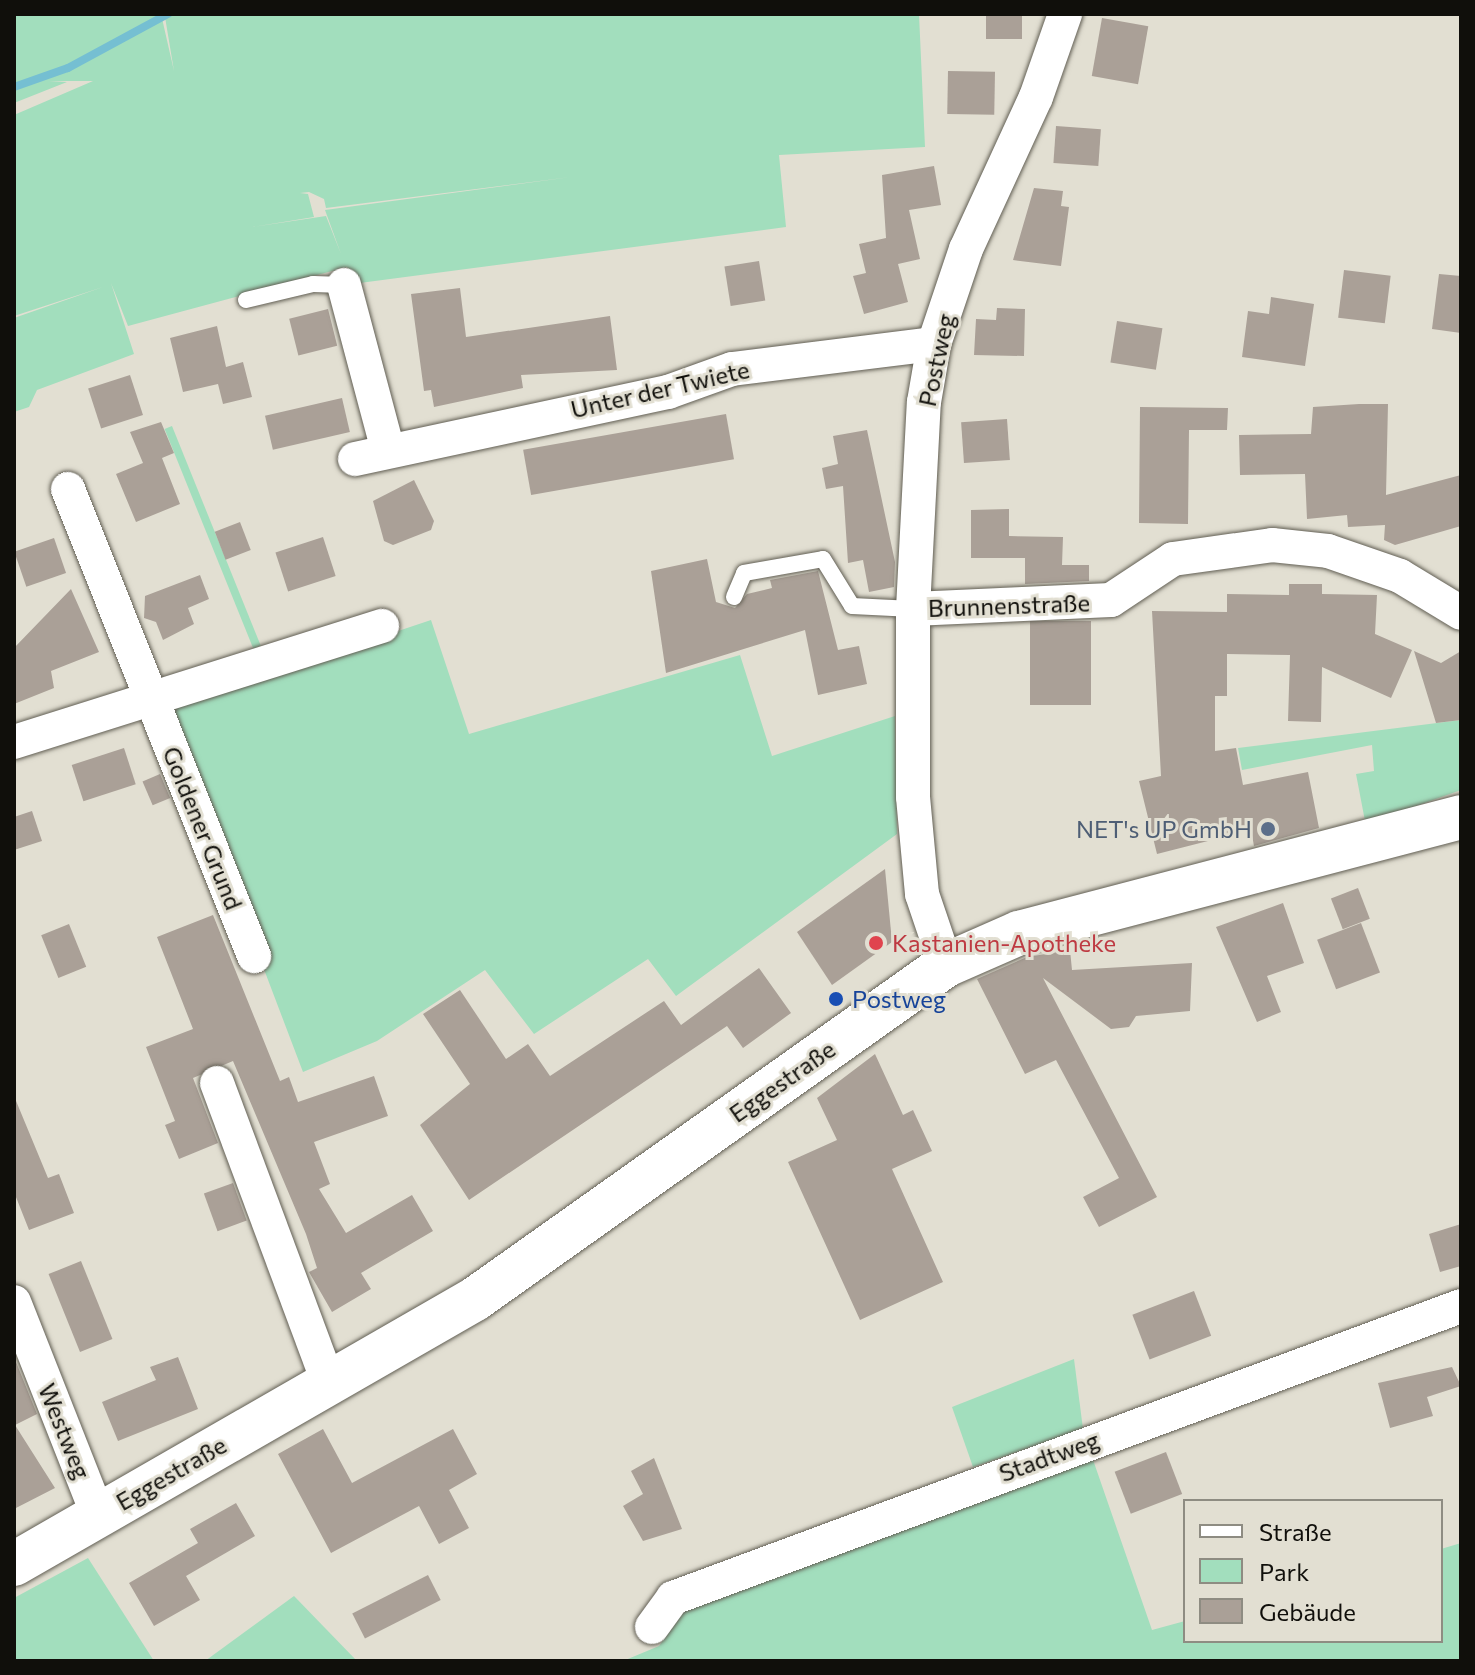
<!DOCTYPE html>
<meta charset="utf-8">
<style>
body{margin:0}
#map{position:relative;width:1475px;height:1675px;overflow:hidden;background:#e2dfd2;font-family:Commissioner,sans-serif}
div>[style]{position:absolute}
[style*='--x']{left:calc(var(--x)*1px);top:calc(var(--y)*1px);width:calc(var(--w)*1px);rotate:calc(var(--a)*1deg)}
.green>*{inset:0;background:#a2debd;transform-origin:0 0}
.stream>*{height:8px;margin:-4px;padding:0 4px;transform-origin:4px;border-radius:4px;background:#75bfd2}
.building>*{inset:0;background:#aaa097;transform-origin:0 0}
.roads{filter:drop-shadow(0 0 2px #615e53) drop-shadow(0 0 2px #615e53)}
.lane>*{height:16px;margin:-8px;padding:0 8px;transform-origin:8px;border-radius:8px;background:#fff}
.street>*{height:34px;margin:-17px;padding:0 17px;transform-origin:17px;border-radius:17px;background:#fff}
.secondary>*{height:44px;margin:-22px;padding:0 22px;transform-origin:22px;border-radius:22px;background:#fff}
.dots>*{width:22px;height:22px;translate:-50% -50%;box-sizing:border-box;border:4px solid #e2dfd2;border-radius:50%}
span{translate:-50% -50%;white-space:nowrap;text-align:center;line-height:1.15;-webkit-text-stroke:6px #e2dfd2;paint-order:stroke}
.street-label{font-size:24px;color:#100f0b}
.service-label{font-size:24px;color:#4e5e75}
.right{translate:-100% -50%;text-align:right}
.health-label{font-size:24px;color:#be3a42}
.left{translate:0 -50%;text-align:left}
.transit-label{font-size:24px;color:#164399}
.frame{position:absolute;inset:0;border:16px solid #100f0b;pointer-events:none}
.legend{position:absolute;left:1183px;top:1499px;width:260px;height:144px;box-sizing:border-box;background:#e2dfd2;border:2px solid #8e8c82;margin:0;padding:10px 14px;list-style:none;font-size:24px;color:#100f0b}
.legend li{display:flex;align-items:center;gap:16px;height:40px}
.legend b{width:40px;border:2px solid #8e8c82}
</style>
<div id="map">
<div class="green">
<div style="clip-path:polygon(evenodd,14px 14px,161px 14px,174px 71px,165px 17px,178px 14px,919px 14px,925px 147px,779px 155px,786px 227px,352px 284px,347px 267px,128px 326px,111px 283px,134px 354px,37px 390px,29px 407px,14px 412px,14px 318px,103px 287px,14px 316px,14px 115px,93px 81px,49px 81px,67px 82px,14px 103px,14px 14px,571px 177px,325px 210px,341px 254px,326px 216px,252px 227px,314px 217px,308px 194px,300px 193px,309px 192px,324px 199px,326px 208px,571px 177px)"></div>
<div style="left:172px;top:426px;width:237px;height:8px;rotate:68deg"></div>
<div style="clip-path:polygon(431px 620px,469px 734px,740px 655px,772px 756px,895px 716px,897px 834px,676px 996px,648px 959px,534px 1034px,485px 970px,377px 1041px,303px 1072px,165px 709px)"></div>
<div style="clip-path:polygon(1461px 720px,1461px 790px,1374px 821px,1365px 821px,1356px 774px,1374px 771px,1372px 745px,1242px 770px,1238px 748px)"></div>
<div style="clip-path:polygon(1074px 1359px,1083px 1429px,973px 1467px,952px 1407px)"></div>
<div style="clip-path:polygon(1091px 1454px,1152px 1630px,1185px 1621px,1185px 1641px,1441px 1641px,1441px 1549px,1461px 1543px,1461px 1661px,623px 1661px,659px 1646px,685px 1610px)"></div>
<div style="clip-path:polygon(88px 1558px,154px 1661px,14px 1661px,14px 1598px)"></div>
<div style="clip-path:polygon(294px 1596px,357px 1661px,205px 1661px)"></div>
</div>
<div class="stream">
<div style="--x:14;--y:87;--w:57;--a:-19.4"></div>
<div style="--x:68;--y:68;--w:114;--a:-28.4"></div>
</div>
<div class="building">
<div style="left:986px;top:14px;width:36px;height:25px"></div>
<div style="left:1102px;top:18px;width:47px;height:59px;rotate:10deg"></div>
<div style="left:948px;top:71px;width:47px;height:43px;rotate:1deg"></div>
<div style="left:1056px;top:126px;width:45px;height:37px;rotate:4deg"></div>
<div style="clip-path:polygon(934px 166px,941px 205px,909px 210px,920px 259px,898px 264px,908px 302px,864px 314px,853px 276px,866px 273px,859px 244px,886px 238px,882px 175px)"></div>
<div style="clip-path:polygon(1034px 188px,1063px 191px,1061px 206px,1069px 207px,1061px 266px,1013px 260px)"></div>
<div style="left:759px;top:261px;width:40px;height:35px;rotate:81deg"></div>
<div style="left:1344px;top:270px;width:47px;height:48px;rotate:7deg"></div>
<div style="clip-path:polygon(1439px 274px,1461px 276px,1461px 333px,1432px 329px)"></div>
<div style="clip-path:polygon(460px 288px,466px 337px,610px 316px,617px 370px,521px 375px,523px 388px,434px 407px,431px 390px,424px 391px,411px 294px)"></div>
<div style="clip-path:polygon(1271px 297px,1314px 304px,1305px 366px,1242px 357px,1248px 311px,1269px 314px)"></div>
<div style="clip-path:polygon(997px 308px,1025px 309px,1024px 356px,974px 355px,976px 319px,996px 320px)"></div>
<div style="left:328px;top:309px;width:38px;height:40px;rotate:76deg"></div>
<div style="left:1117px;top:321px;width:46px;height:42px;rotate:9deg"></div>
<div style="clip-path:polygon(217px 326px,226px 367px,243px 362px,252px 397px,223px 404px,218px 384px,183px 392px,170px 338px)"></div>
<div style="left:130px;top:375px;width:42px;height:44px;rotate:72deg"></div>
<div style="left:342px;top:398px;width:35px;height:79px;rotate:77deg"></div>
<div style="clip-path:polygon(1359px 404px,1388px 404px,1386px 495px,1461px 475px,1461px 526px,1395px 545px,1384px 540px,1385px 525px,1348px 527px,1347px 515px,1307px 519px,1305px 474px,1240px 475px,1239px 435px,1311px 434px,1313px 407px)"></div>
<div style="clip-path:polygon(1140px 407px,1228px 408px,1227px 430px,1189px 430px,1188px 524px,1139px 523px)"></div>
<div style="left:726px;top:414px;width:46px;height:206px;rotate:80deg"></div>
<div style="left:1007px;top:419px;width:41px;height:46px;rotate:86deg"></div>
<div style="clip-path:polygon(161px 422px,174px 453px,162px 458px,180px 504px,136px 522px,116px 474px,143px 463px,130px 432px)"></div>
<div style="clip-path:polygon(867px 430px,895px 562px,894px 587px,869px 592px,863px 560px,848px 563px,843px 486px,826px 489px,822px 468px,838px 464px,833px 436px)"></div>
<div style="clip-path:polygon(414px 480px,434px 521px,431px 530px,393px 545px,384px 541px,373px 501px)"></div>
<div style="clip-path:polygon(1009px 509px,1009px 536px,1063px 537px,1062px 565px,1089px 565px,1089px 581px,1025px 584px,1025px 558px,971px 558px,971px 510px)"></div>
<div style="left:240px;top:522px;width:30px;height:27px;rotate:69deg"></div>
<div style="left:323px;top:537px;width:41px;height:50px;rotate:72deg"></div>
<div style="left:54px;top:538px;width:37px;height:42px;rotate:71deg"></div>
<div style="clip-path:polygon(707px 559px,716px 602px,735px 608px,747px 594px,772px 588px,770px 580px,818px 571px,838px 650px,859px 646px,867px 684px,818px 695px,805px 630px,666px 673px,651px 571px)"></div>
<div style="clip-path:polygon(200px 575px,209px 599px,188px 608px,194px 624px,163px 640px,156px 622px,144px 618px,145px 596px)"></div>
<div style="clip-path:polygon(1289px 584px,1322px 584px,1322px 594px,1377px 595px,1375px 634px,1412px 650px,1391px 698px,1322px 667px,1321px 722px,1288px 721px,1290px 655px,1227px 654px,1227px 696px,1215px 696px,1215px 751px,1236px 748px,1243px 785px,1308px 772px,1319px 828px,1254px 846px,1251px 830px,1157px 854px,1139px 781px,1161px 776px,1152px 611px,1227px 612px,1227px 594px,1289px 595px)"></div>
<div style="clip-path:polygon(71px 589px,99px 652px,51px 671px,54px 688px,14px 704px,14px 648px)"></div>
<div style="left:1091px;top:621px;width:84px;height:61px;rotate:90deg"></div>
<div style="clip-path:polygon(1414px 651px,1441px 663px,1461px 651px,1461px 720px,1436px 723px)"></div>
<div style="left:124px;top:748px;width:38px;height:55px;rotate:72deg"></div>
<div style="left:160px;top:774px;width:26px;height:19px;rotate:67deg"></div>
<div style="clip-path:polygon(32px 811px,42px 841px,14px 850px,14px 817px)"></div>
<div style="clip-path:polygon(885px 869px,892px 942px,832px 985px,797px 932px)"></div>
<div style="left:1358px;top:888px;width:33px;height:29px;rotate:69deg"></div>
<div style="clip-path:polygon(1283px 903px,1304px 963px,1267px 976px,1281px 1012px,1257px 1022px,1216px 927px)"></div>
<div style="clip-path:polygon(213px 915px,280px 1081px,289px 1077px,298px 1102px,374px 1076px,388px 1116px,314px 1142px,330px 1184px,319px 1189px,346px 1233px,412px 1195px,433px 1231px,361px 1273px,371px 1289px,332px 1312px,309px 1272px,317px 1268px,306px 1234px,233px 1061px,193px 1078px,218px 1143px,179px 1159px,165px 1125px,175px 1121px,146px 1047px,193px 1029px,157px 937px)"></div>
<div style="left:1361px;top:923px;width:53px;height:47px;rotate:69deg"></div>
<div style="left:69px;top:924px;width:46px;height:30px;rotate:68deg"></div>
<div style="clip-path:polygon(1070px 950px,1072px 970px,1192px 963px,1190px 1011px,1136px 1016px,1129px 1027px,1111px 1029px,1043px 978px,1157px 1197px,1099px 1227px,1083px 1197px,1119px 1178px,1056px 1060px,1025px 1074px,977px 979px,1027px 957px)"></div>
<div style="clip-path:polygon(759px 968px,791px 1013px,743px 1048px,727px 1026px,469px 1200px,420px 1125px,470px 1084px,423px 1014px,460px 990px,506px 1059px,528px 1044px,550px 1076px,664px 1001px,681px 1025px)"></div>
<div style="clip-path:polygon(875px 1054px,903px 1115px,913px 1110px,932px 1151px,892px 1169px,943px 1282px,860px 1320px,788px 1162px,837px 1140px,817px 1098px)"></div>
<div style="clip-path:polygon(14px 1096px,48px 1178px,59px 1174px,74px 1213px,29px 1230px,14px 1192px)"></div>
<div style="left:233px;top:1183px;width:40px;height:31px;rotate:70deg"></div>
<div style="clip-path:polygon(1461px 1224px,1461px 1266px,1440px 1272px,1429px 1234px)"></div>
<div style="left:81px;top:1261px;width:84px;height:35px;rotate:68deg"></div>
<div style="left:1194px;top:1291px;width:48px;height:66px;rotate:69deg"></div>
<div style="clip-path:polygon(14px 1357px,37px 1414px,15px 1425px,55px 1488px,14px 1509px)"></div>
<div style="clip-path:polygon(178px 1357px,198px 1409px,118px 1441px,102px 1402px,156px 1380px,150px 1367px)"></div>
<div style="clip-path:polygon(1452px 1367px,1461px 1386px,1427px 1397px,1433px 1416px,1390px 1428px,1378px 1383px)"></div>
<div style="clip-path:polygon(323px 1429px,352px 1483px,453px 1429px,477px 1474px,449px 1490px,469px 1528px,439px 1544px,419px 1506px,331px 1553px,278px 1454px)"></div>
<div style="left:1166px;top:1452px;width:45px;height:55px;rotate:69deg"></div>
<div style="clip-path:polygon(654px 1458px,682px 1529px,643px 1541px,623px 1506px,643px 1494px,631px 1471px)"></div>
<div style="clip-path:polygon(236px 1503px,255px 1536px,186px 1576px,200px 1600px,154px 1626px,129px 1583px,198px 1543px,190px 1529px)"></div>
<div style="left:428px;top:1575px;width:28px;height:85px;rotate:63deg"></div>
</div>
<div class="roads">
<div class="lane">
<div style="--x:246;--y:300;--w:69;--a:-13.4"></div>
<div style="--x:313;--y:284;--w:31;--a:2"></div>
<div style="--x:734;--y:597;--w:26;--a:-67"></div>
<div style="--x:744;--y:573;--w:80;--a:-10"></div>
<div style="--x:823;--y:559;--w:55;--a:58.3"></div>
<div style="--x:852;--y:606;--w:61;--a:2.8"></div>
</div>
<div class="street">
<div style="--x:344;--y:285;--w:168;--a:75.1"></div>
<div style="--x:355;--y:459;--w:320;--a:-12.1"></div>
<div style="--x:668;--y:392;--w:68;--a:-19.8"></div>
<div style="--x:732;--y:369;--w:204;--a:-7.1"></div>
<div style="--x:68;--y:489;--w:503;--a:68.28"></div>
<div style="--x:913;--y:609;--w:198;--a:-2.6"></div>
<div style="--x:1111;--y:600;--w:74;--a:-33.5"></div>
<div style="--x:1173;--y:559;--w:100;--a:-8"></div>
<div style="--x:1272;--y:545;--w:56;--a:6.1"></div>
<div style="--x:1328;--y:551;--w:76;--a:19.1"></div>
<div style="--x:1400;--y:576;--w:71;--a:31.2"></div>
<div style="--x:14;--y:742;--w:386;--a:-17.5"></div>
<div style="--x:946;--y:965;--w:75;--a:-108.7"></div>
<div style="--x:922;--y:894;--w:97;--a:-95.3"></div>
<div style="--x:913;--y:797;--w:188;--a:-90"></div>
<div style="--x:913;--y:609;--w:207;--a:-87"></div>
<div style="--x:924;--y:402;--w:59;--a:-80.2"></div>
<div style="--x:934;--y:344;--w:100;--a:-71.4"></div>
<div style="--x:966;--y:249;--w:167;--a:-65.3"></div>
<div style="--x:1036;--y:97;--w:88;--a:-70.7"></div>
<div style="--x:217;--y:1083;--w:321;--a:69.6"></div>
<div style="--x:14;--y:1302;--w:229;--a:68.5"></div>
<div style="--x:652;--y:1627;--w:36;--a:-54"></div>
<div style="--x:673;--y:1598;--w:840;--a:-20.33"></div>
</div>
<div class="secondary">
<div style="--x:14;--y:1564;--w:532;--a:-29.89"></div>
<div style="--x:475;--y:1299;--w:577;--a:-35.34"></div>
<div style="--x:946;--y:965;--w:80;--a:-23.7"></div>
<div style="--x:1019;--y:933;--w:457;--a:-14.7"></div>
</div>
</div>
<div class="dots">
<div style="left:1268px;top:829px;background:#5c6f8a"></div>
<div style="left:876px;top:943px;background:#e0444e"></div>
<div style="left:836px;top:999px;background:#1a4fb4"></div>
</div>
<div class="street-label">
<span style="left:936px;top:360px;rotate:-78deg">Postweg</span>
<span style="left:660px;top:389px;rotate:-13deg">Unter der Twiete</span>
<span style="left:1009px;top:605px;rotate:-2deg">Brunnenstraße</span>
<span style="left:203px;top:828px;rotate:68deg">Goldener Grund</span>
<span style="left:782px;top:1081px;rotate:-35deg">Eggestraße</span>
<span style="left:65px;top:1431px;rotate:68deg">Westweg</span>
<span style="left:1049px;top:1456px;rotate:-20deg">Stadtweg</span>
<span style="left:171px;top:1473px;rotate:-30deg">Eggestraße</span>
</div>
<div class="service-label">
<span class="right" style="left:1252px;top:829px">NET's UP GmbH</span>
</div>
<div class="health-label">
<span class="left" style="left:892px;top:943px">Kastanien-Apotheke</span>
</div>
<div class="transit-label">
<span class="left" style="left:852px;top:999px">Postweg</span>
</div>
<div class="frame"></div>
<ul class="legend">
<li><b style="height:10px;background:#fff"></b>Straße</li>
<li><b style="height:22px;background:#a2debd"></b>Park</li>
<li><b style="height:22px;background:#aaa097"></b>Gebäude</li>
</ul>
</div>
